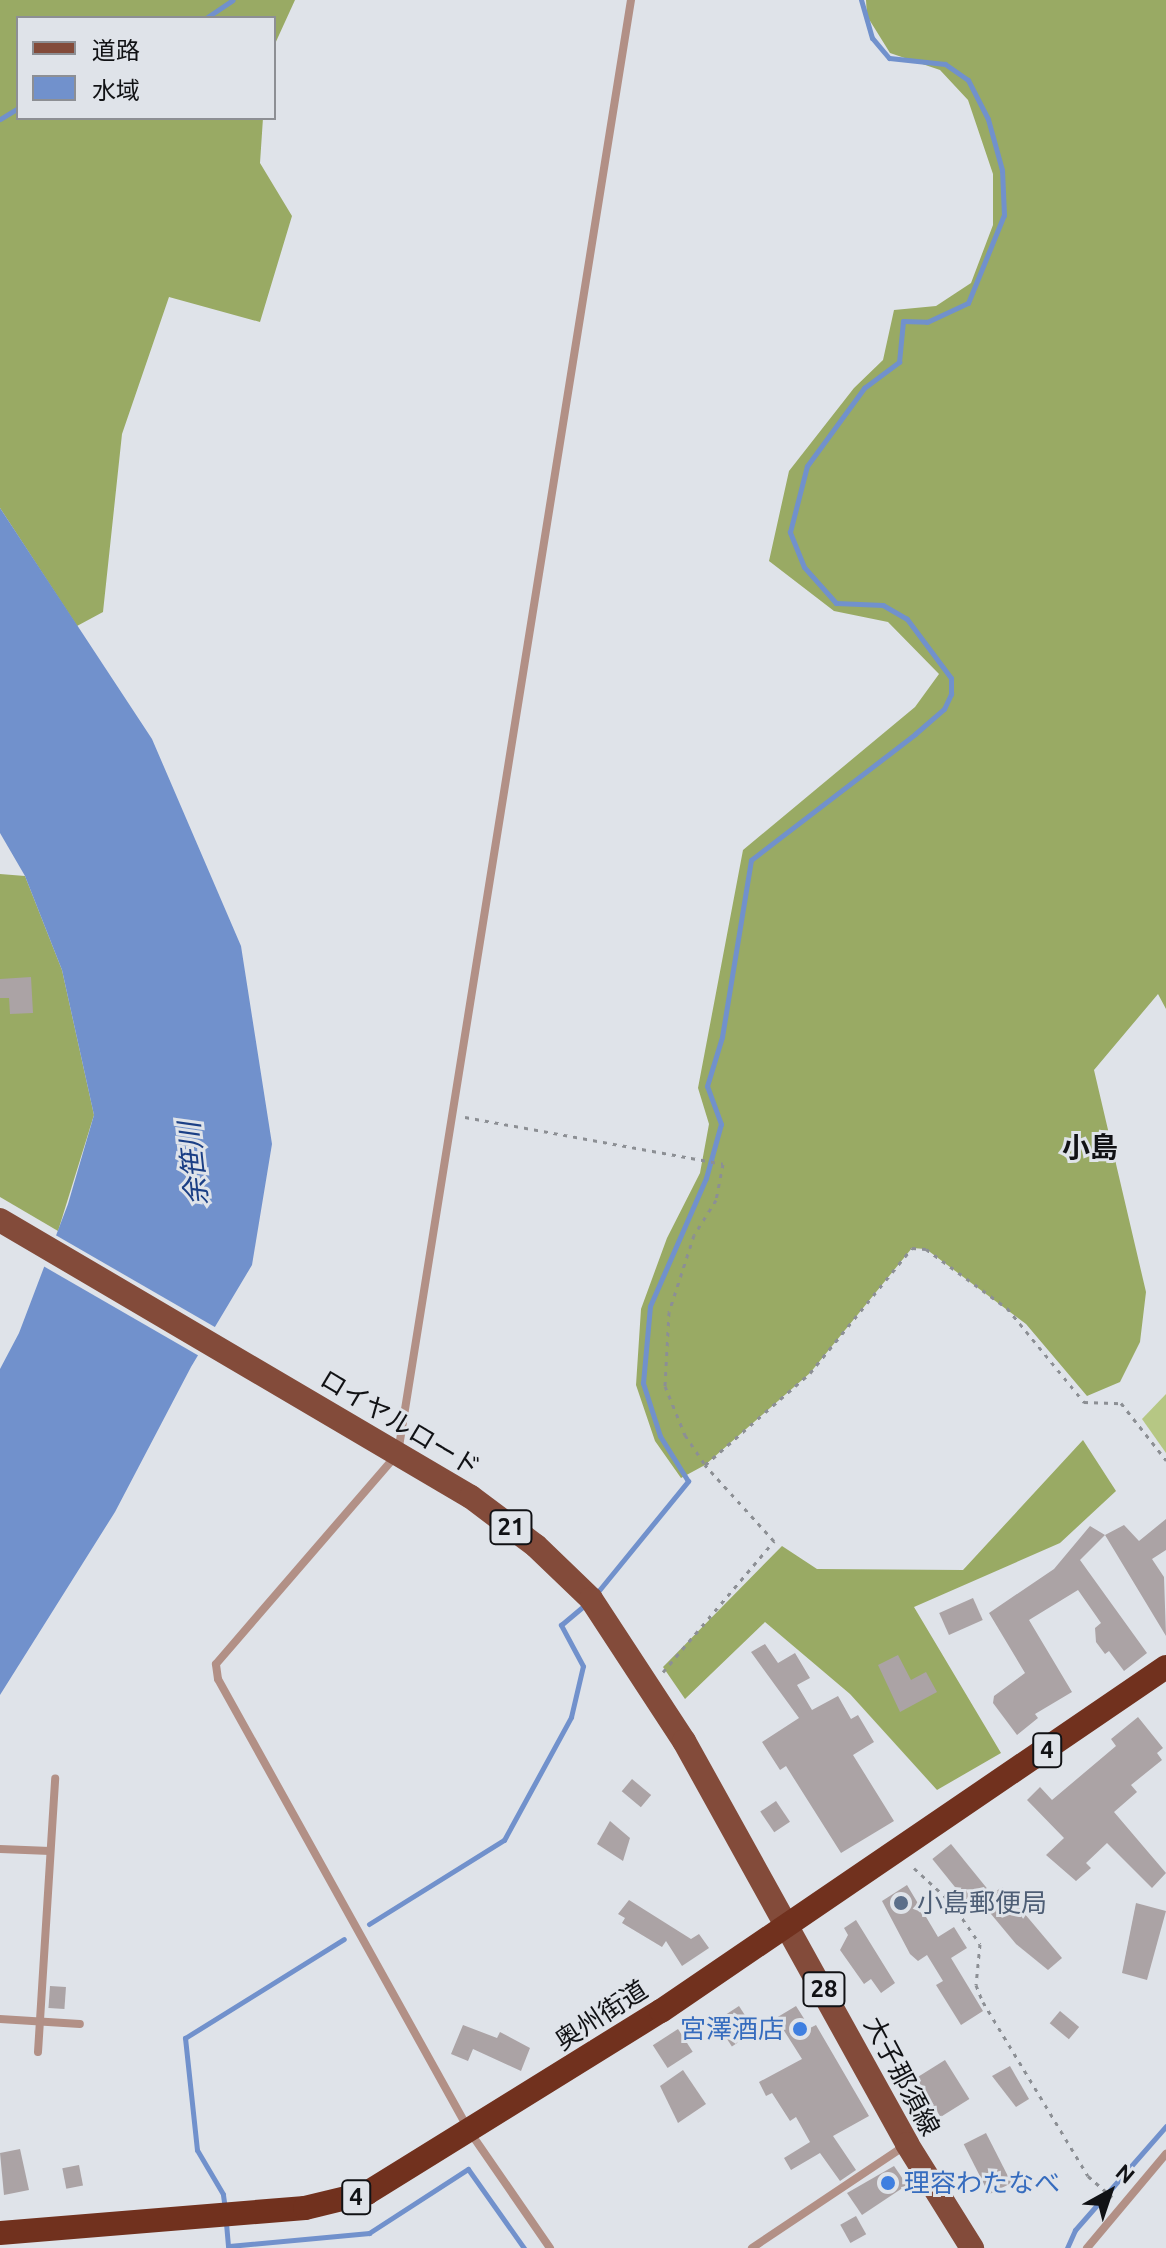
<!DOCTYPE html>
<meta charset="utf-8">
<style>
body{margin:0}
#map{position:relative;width:1166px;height:2248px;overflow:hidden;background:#dfe3e9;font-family:Ubuntu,"Noto Sans JP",sans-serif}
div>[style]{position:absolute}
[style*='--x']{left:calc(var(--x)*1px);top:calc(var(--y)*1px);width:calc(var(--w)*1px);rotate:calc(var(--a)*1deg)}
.green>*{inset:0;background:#b6c784}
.forest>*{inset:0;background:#99aa64}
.water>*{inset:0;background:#7191cc}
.pier>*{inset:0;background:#dfe3e9;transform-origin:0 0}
.stream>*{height:5px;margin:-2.5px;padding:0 2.5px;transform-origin:2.5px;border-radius:2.5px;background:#7191cc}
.building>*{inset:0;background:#aba3a5;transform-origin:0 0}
.path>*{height:3px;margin-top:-1.5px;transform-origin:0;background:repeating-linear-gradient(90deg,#8c8f94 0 4px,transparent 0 10px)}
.lane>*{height:8px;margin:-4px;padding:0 4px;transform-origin:4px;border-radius:4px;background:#b29086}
.primary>*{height:24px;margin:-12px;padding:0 12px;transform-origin:12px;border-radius:12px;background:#834b3a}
.highway>*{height:24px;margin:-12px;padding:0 12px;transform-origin:12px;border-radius:12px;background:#71311e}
.dots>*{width:22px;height:22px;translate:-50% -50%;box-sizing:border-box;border:4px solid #dfe3e9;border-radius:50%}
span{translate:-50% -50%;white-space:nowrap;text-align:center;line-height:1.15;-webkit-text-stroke:6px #dfe3e9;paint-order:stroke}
.shield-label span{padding:2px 6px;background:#dfe3e9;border:2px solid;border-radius:6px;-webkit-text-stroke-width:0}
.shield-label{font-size:24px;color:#111215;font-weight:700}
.street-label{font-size:26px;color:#111215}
.service-label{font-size:26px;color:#4e5e75}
.left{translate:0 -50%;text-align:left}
.shop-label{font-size:26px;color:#366cbe}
.right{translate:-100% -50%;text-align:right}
.neighbourhood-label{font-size:28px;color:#111215;font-weight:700}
.water-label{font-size:28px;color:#1b3f85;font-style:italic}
.legend{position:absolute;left:16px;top:16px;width:260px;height:104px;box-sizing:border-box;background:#dfe3e9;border:2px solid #8d8f94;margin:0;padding:10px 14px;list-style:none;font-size:24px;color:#111215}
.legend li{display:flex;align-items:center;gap:16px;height:40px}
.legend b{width:40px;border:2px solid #8d8f94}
.north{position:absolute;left:1070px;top:2152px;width:80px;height:80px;-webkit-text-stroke:6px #dfe3e9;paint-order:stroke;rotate:40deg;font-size:22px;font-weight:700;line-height:32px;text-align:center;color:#111215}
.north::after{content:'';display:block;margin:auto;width:28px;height:36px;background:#111215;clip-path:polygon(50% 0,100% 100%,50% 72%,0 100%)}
</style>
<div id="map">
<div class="green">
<div style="clip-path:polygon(1166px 1394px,1166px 1453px,1142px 1419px)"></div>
</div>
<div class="forest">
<div style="clip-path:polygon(0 0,295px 0,274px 46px,274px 18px,18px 18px,18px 118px,263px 118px,260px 163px,292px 216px,260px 322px,169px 297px,122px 434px,103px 612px,77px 626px,0 508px)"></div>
<div style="clip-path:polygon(866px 0,1166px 0,1166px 1009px,1158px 994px,1094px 1070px,1146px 1292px,1140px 1342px,1120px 1382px,1087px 1396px,1026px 1324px,926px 1249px,912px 1248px,810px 1373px,705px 1465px,681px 1478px,655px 1441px,636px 1385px,641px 1309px,667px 1238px,700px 1173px,709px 1124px,698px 1088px,743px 850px,915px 707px,939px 674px,888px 622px,834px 611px,769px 561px,789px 471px,854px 388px,883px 360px,894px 310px,936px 306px,971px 283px,993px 225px,993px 174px,968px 100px,940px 70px,890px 53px,867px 16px)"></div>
<div style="clip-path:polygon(0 874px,25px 876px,62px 970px,94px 1115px,58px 1231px,0 1197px)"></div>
<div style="clip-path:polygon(1083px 1440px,1116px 1491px,1060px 1543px,914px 1607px,1001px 1753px,937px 1790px,850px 1694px,765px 1622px,685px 1699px,663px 1667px,782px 1546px,817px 1569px,963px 1570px)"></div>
</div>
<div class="water">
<div style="clip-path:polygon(0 508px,152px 739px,241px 946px,272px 1144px,252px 1265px,191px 1367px,115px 1512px,0 1695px,0 1369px,19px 1333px,68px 1204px,94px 1115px,62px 970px,25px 876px,0 833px)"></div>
</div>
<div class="pier">
<div style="left:52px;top:1233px;width:192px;height:33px;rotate:30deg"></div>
</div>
<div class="stream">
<div style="--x:206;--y:18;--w:32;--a:-34"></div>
<div style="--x:0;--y:119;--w:21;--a:-31"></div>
<div style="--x:596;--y:1594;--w:146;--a:-50.8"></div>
<div style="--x:688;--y:1481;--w:53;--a:-121.9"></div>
<div style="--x:660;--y:1436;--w:56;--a:-107.8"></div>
<div style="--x:643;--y:1383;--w:77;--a:-84.8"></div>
<div style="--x:650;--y:1306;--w:140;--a:-66.4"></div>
<div style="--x:706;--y:1178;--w:56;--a:-74.5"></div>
<div style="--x:721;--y:1124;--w:40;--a:-110.2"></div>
<div style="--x:707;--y:1086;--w:51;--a:-73"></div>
<div style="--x:722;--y:1037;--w:179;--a:-80.7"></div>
<div style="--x:751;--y:860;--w:207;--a:-37.5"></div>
<div style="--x:915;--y:734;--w:38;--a:-41"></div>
<div style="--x:944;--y:709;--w:17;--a:-65"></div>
<div style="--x:951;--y:694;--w:16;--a:-90"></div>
<div style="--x:951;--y:678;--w:74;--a:-126.7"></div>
<div style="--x:907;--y:619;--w:28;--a:-150"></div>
<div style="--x:883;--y:605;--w:47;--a:-177.6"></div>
<div style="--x:836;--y:603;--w:48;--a:-131.6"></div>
<div style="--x:804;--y:567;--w:38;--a:-112"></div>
<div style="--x:790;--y:532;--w:68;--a:-75.6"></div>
<div style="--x:807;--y:466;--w:97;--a:-53.8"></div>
<div style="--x:864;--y:388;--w:44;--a:-36.6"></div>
<div style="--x:899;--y:362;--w:41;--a:-84.4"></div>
<div style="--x:903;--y:321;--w:24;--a:2"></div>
<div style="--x:927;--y:322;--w:45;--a:-24.9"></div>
<div style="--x:968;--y:303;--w:95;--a:-67.8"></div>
<div style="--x:1004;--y:215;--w:45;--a:-92.5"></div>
<div style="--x:1002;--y:170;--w:53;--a:-105.4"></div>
<div style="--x:988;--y:119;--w:44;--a:-117.1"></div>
<div style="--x:968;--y:80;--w:28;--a:-145"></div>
<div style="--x:945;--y:64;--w:56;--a:-173.9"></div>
<div style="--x:889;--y:58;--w:26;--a:-130"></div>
<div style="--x:872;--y:38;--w:40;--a:-106"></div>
<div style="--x:369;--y:1924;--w:159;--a:-31.9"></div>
<div style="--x:504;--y:1840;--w:140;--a:-61.4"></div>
<div style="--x:571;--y:1717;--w:52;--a:-76.8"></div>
<div style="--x:583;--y:1666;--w:47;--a:-118.2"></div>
<div style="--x:561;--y:1625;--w:33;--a:-40"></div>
<div style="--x:225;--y:2209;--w:15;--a:-98"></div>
<div style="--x:223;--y:2194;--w:51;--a:-120.6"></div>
<div style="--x:197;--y:2150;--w:113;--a:-96.1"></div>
<div style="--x:185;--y:2038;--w:187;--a:-31.9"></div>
<div style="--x:226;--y:2223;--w:25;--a:85"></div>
<div style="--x:229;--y:2246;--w:141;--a:-5.3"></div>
<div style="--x:369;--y:2233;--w:118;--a:-32.9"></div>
<div style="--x:468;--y:2169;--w:97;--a:54.7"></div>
<div style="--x:1067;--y:2248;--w:20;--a:-66"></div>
<div style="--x:1075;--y:2230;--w:138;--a:-48.8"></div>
</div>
<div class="building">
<div style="clip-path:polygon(31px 977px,33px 1013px,10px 1014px,9px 998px,0 998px,0 979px)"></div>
<div style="clip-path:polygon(1166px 1519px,1166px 1550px,1152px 1559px,1164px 1577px,1166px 1636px,1105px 1535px,1124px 1525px,1139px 1541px)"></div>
<div style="clip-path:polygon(1090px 1526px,1105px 1535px,1080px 1560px,1147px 1653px,1124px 1671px,1109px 1651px,1105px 1654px,1096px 1642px,1095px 1628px,1101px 1623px,1078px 1590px,1029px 1620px,1072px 1692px,1035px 1714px,1038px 1718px,1017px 1735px,993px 1703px,994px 1696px,1025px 1673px,989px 1613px,1054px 1569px)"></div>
<div style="left:973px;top:1598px;width:24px;height:37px;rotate:66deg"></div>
<div style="clip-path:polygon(765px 1644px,778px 1663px,795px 1653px,810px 1678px,797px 1685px,812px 1710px,838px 1696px,851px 1719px,858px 1715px,874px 1742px,853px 1755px,894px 1821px,841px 1853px,786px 1766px,780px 1770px,762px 1742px,799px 1718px,751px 1652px)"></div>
<div style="clip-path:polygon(898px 1655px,911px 1680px,926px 1672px,937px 1692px,900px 1712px,878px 1665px)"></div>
<div style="clip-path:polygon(1138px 1717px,1163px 1748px,1157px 1753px,1162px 1760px,1131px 1785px,1137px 1792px,1114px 1812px,1166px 1873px,1152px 1888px,1107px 1843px,1086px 1863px,1091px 1868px,1076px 1881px,1046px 1855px,1064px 1838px,1027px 1800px,1040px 1787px,1052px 1800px,1116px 1746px,1111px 1739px)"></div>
<div style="left:632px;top:1779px;width:25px;height:16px;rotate:40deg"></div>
<div style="left:776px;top:1801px;width:25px;height:19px;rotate:56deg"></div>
<div style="clip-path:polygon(610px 1821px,630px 1838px,623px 1861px,597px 1844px)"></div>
<div style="left:951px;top:1844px;width:57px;height:24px;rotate:51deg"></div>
<div style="clip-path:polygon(907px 1885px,938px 1937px,954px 1927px,967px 1948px,951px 1958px,983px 2011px,961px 2025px,936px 1985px,943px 1981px,927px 1955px,918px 1961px,910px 1954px,882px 1901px)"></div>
<div style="clip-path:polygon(1002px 1887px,1062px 1958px,1048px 1970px,1016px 1944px,981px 1902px)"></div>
<div style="clip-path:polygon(629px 1900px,691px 1939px,699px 1934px,709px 1948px,682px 1966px,666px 1941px,662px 1947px,622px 1923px,625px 1918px,618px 1914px)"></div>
<div style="clip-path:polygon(1136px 1903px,1166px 1911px,1147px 1980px,1122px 1973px)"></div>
<div style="clip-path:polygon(856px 1920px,895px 1983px,881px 1993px,871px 1979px,864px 1984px,840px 1950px,848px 1935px,844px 1928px)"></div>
<div style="left:50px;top:1986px;width:16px;height:22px;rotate:4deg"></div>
<div style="left:739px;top:2006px;width:30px;height:28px;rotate:57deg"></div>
<div style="clip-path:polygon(796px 2006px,810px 2028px,816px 2025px,869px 2116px,833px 2136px,856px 2170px,840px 2181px,820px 2153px,791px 2170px,784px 2158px,810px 2142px,796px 2117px,790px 2121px,772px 2093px,766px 2096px,759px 2082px,802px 2059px,776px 2018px)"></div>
<div style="left:1060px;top:2011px;width:25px;height:16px;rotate:40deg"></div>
<div style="clip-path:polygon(463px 2025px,497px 2038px,500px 2032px,530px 2048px,521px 2071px,473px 2049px,468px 2061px,451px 2054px)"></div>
<div style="left:678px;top:2029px;width:27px;height:30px;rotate:57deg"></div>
<div style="left:945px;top:2060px;width:46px;height:34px;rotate:58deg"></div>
<div style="clip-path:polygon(1010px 2066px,1029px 2099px,1016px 2107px,992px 2076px)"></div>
<div style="clip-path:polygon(683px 2070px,706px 2104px,678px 2123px,660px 2086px)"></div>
<div style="left:986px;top:2133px;width:56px;height:25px;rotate:63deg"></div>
<div style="clip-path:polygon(20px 2149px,29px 2190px,4px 2195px,0 2153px)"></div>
<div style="left:79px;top:2165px;width:21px;height:17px;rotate:79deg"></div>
<div style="clip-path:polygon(894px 2166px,907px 2185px,862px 2215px,847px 2193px)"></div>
<div style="left:856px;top:2216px;width:21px;height:18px;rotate:61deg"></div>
</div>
<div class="path">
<div style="--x:465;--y:1117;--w:262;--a:10.3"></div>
<div style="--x:723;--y:1164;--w:37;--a:101"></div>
<div style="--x:716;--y:1200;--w:41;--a:122.2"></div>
<div style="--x:694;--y:1235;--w:81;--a:108"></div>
<div style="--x:669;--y:1312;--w:74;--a:93.1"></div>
<div style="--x:665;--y:1386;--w:53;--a:67.8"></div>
<div style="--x:685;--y:1435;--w:36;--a:56"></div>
<div style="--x:663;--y:1672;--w:172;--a:-49.7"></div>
<div style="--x:774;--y:1541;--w:103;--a:-132.2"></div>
<div style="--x:705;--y:1465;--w:140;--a:-41.2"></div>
<div style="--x:810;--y:1373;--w:161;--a:-50.8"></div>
<div style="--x:912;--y:1248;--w:14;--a:4"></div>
<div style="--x:926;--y:1249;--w:100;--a:36.1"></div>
<div style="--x:1007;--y:1308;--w:122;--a:50.7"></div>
<div style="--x:1084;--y:1402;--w:37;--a:2"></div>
<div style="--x:1121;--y:1403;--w:73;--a:51.7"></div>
<div style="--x:914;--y:1868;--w:50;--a:42.6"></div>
<div style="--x:951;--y:1902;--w:51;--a:55.4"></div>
<div style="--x:980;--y:1944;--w:41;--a:95.6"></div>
<div style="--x:976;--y:1985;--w:18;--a:68"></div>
<div style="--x:983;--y:2002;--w:203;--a:58.9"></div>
<div style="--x:1088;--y:2176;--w:32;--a:41"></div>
</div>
<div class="lane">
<div style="--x:0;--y:1849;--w:50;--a:2.3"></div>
<div style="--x:0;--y:2019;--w:80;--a:3.6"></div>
<div style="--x:38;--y:2052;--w:274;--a:-86.4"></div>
<div style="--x:550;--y:2248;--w:141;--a:-124.6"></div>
<div style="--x:470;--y:2132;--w:518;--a:-119.09"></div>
<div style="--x:218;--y:1679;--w:15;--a:-98"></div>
<div style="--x:216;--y:1664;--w:279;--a:-49.2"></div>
<div style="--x:398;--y:1453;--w:1472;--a:-80.89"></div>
<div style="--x:752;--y:2248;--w:185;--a:-33.8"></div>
<div style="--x:1087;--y:2248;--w:123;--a:-50"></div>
</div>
<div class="primary">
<div style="--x:0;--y:1220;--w:546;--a:30.46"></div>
<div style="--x:471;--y:1497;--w:81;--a:37"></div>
<div style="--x:536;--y:1546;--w:76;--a:43.9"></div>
<div style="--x:591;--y:1599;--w:170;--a:56.8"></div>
<div style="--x:684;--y:1741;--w:461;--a:61"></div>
<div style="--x:907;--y:2144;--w:123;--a:58"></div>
</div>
<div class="highway">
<div style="--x:0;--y:2233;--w:306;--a:-4.7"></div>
<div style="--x:305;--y:2208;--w:64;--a:-13.6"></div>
<div style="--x:367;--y:2193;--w:346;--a:-31.8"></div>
<div style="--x:661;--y:2011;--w:611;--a:-34.26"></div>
</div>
<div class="dots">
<div style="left:901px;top:1903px;background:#5c6f8a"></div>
<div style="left:800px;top:2029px;background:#3f7fe0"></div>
<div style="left:888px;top:2183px;background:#3f7fe0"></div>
</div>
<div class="shield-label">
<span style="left:511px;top:1527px">21</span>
<span style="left:1047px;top:1750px">4</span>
<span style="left:824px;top:1989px">28</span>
<span style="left:356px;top:2197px">4</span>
</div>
<div class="street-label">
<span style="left:400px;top:1423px;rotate:31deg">ロイヤルロード</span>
<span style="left:601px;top:2015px;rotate:-33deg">奥州街道</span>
<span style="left:902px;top:2076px;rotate:62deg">大子那須線</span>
</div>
<div class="service-label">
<span class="left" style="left:917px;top:1903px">小島郵便局</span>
</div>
<div class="shop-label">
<span class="right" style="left:784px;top:2029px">宮澤酒店</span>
<span class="left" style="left:904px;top:2183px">理容わたなべ</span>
</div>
<div class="neighbourhood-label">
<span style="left:1090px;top:1147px">小島</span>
</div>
<div class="water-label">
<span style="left:193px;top:1164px;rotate:-96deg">余笹川</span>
</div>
<ul class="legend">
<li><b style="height:10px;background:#834b3a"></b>道路</li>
<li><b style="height:22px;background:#7191cc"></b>水域</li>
</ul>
<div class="north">N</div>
</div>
